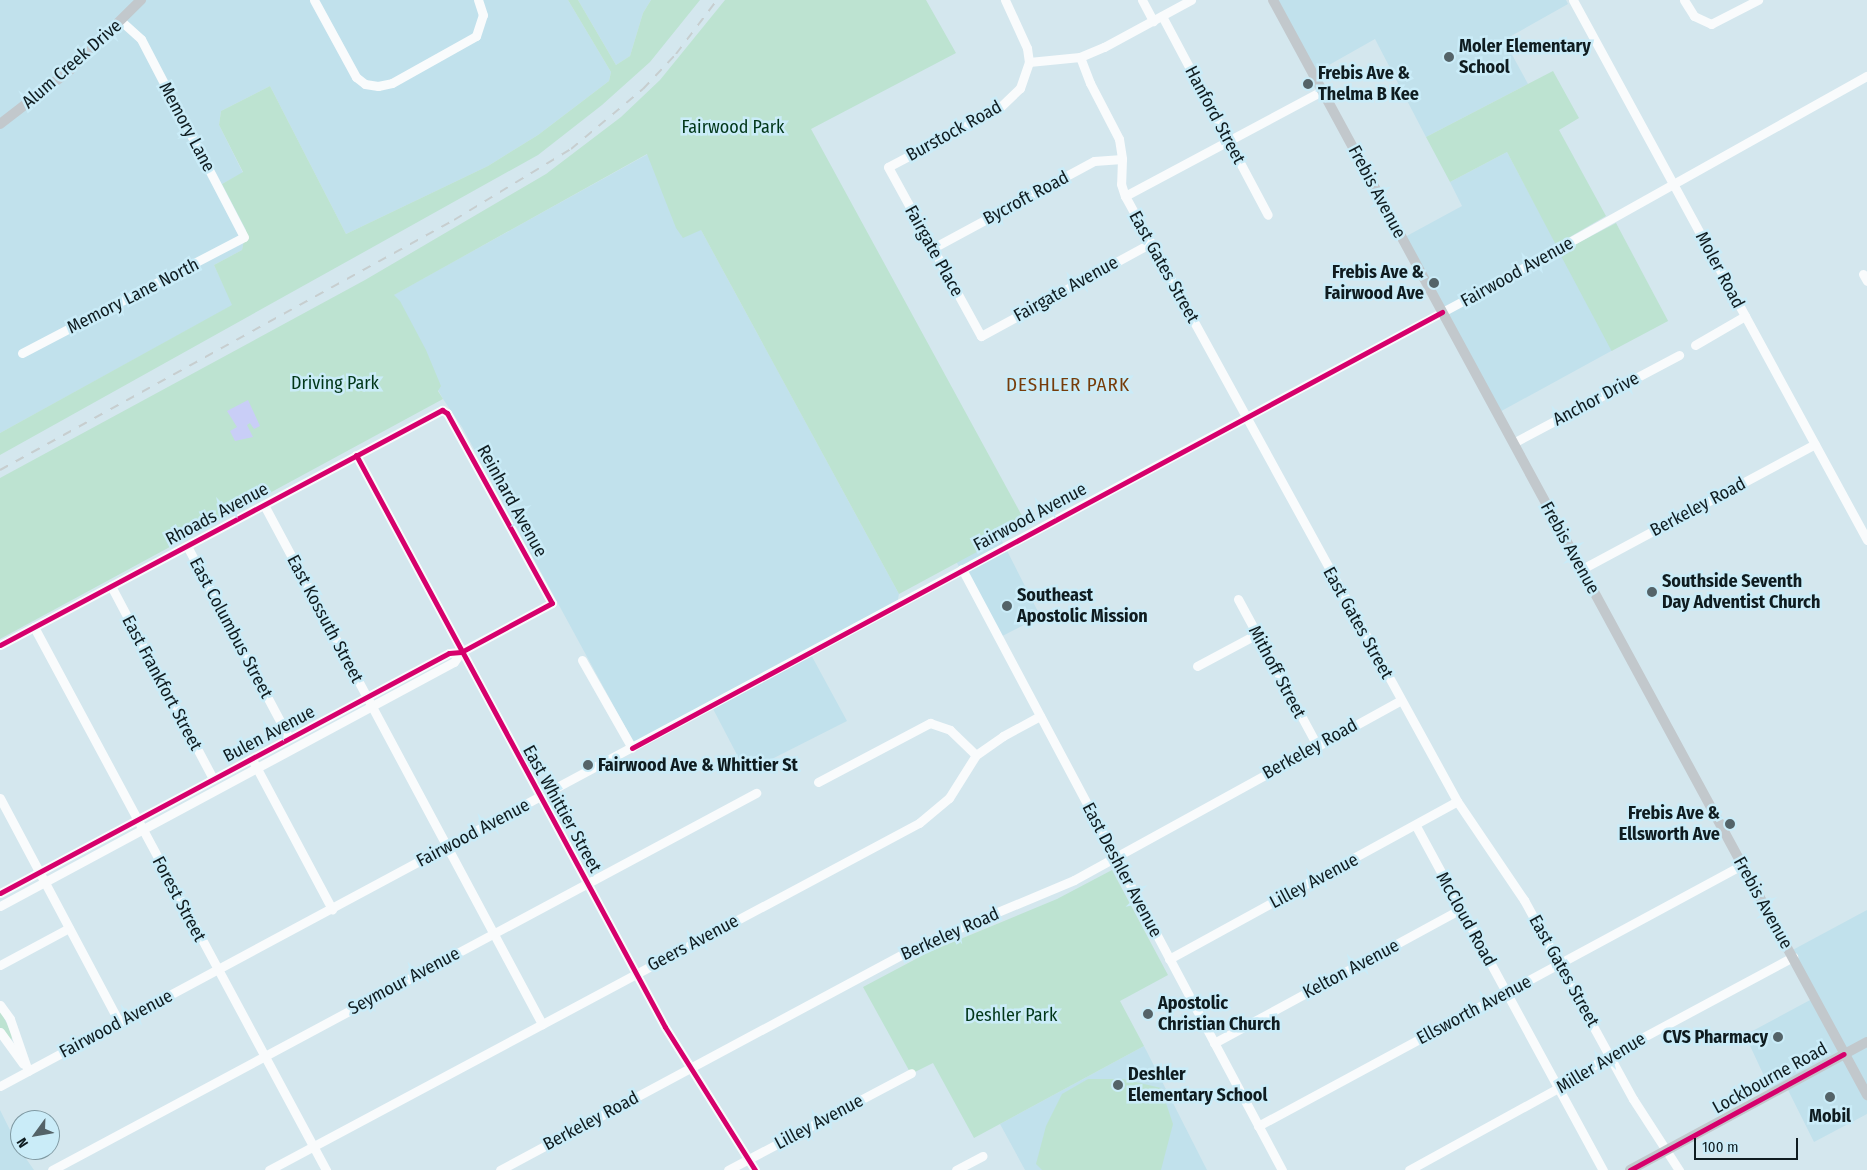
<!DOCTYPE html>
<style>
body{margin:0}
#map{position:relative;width:1867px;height:1170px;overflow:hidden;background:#d4e7ee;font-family:"Fira Sans Condensed",sans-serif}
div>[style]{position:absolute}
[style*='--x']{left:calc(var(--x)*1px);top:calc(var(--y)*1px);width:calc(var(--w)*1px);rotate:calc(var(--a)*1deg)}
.built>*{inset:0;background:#c1e1ec;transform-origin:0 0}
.green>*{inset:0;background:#bde3d1;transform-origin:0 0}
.water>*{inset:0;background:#c9cef7}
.minor>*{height:9px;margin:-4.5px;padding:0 4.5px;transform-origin:4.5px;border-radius:4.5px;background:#f9fbfc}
.major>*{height:10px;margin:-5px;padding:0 5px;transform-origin:5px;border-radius:5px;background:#c2c8cc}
.rail>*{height:2px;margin-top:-1px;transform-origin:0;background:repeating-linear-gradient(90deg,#c7cecf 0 9px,transparent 0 18px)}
.cycleway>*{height:5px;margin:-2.5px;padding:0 2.5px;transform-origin:2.5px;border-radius:2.5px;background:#d6006c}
.dots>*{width:14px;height:14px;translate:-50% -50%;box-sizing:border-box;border:2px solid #caecf8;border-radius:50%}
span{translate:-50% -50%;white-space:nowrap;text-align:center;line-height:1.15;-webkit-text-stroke:5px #caecf8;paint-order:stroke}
.poi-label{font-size:18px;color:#0f1c20;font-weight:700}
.left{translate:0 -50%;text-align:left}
.right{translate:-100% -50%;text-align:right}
.street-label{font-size:18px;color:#0f1c20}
.park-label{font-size:18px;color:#003618}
.neighbourhood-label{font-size:19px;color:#773c0a;letter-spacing:1px}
.north{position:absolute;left:10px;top:1110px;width:50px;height:50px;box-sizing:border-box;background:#caecf8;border:1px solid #7f99a2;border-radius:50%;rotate:238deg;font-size:14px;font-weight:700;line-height:20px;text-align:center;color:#0f1c20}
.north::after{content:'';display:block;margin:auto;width:18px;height:22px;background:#546368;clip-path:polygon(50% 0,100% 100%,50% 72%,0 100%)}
.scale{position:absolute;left:1694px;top:1138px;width:104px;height:22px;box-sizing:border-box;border:2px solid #0f1c20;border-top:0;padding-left:6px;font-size:15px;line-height:18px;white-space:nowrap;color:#0f1c20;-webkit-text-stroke:4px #caecf8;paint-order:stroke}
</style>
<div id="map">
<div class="built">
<div style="clip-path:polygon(0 0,568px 0,611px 72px,609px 81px,538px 135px,488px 166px,346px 234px,270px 86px,221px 111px,219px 125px,243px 173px,222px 184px,246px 230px,242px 250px,214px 265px,233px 305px,0 433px)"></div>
<div style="clip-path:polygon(578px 0,651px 0,643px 13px,630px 56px,616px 65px)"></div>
<div style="clip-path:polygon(1273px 0,1566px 0,1568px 4px,1504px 40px,1528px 84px,1426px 137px,1375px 39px,1313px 74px)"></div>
<div style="clip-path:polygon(657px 149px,899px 594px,897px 604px,809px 651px,847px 721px,746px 772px,711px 705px,635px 745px,462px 427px,443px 399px,388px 298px)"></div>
<div style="clip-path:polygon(1507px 152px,1613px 350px,1496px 414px,1403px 238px,1462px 206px,1450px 182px)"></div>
<div style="left:1001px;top:539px;width:87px;height:50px;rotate:63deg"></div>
<div style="clip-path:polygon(1867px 910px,1867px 1114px,1814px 1142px,1786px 1086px,1772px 1093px,1745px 1035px,1812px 999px,1787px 953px)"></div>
<div style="clip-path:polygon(1144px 1046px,1207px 1170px,1025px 1170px,1000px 1124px)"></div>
<div style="clip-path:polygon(0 1110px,20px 1150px,34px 1170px,0 1170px)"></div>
</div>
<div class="green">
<div style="clip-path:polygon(568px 0,578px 0,616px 65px,630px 56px,643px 13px,651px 0,700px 0,650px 62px,602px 105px,538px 155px,0 455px,0 433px,232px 305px,214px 265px,242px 250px,246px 230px,222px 184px,243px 172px,219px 125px,221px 111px,270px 86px,346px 234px,488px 166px,538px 135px,609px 81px,611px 72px)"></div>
<div style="clip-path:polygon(725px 0,926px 0,956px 53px,811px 129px,1027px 525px,899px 594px,701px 230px,683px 238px,676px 228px,647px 154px,394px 295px,400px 301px,426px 350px,441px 386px,438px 391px,443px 399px,0 639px,0 478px,365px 280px,546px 174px,621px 117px,660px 80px)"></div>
<div style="clip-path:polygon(1553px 71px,1579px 118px,1559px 130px,1606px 216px,1556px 245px,1507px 152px,1450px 182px,1426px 137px)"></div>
<div style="left:1616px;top:223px;width:111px;height:64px;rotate:62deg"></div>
<div style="clip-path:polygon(1112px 870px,1168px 975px,1120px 1001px,1144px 1046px,974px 1138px,933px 1063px,911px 1074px,863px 987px,929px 952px,1057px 899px)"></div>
<div style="clip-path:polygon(0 1009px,12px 1035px,11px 1044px,0 1030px)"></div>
<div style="clip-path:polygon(1088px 1079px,1123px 1079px,1161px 1088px,1173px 1124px,1161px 1170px,1042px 1170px,1036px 1164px,1046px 1126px,1062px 1094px)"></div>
</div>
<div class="water">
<div style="clip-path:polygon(248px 400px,260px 426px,254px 429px,250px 423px,247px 425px,253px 437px,235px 441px,230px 431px,237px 427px,227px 411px)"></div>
</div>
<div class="minor">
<div style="--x:314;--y:0;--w:88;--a:61.4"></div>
<div style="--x:356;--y:77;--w:11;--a:38"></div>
<div style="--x:365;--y:84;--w:13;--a:9"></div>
<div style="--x:378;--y:86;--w:14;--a:-12"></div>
<div style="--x:392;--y:83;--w:96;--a:-29.2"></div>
<div style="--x:476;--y:36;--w:22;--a:-72"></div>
<div style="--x:483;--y:15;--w:16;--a:-108"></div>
<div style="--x:1005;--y:0;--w:53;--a:65.4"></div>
<div style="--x:1027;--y:48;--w:14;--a:82"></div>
<div style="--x:1029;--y:62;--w:28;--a:109"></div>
<div style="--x:1020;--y:88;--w:30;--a:136"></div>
<div style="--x:998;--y:109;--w:124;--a:152.2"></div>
<div style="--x:888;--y:167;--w:193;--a:61.2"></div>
<div style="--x:981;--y:336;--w:194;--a:-28.7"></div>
<div style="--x:1142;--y:0;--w:24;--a:62"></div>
<div style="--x:1573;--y:0;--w:615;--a:61.43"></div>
<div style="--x:1684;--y:0;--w:19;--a:58"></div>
<div style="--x:1694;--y:16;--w:19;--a:25"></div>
<div style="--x:1711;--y:24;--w:53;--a:-27.1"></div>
<div style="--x:1162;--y:16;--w:225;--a:62"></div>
<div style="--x:1080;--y:57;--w:28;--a:69"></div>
<div style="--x:1090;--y:83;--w:63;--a:62.6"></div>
<div style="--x:1119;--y:139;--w:20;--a:81"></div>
<div style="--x:1122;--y:159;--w:25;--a:92"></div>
<div style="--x:1121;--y:184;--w:13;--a:72"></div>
<div style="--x:1125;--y:196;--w:690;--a:61.24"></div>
<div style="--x:1457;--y:801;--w:120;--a:55.9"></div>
<div style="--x:1524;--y:900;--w:227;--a:61.3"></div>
<div style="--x:1633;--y:1099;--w:85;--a:57.1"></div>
<div style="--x:1029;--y:62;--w:51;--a:-5.6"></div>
<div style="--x:1080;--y:57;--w:26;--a:-23"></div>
<div style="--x:1104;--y:47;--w:99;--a:-28.4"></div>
<div style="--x:1125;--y:196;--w:223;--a:-28.1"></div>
<div style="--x:933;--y:248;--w:183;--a:-28.4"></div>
<div style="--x:1094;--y:161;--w:28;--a:-4"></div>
<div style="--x:1863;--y:274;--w:8;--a:60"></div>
<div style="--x:1695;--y:345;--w:58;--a:-30.1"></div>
<div style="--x:22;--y:353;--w:250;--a:-27.6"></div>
<div style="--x:244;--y:237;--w:223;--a:-117.5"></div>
<div style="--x:141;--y:39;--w:25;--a:-138"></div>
<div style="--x:1513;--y:443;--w:188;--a:-27.9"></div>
<div style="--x:356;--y:455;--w:650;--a:61.62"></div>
<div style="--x:665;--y:1027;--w:169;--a:57.8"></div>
<div style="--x:264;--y:505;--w:589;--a:61.82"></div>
<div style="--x:187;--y:546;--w:217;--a:62"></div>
<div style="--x:962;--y:569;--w:681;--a:61.97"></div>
<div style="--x:1582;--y:569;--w:264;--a:-28.2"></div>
<div style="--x:111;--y:586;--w:218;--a:62.1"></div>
<div style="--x:1238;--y:599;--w:166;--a:61.6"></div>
<div style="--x:34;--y:627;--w:617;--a:61.73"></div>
<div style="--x:0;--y:645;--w:501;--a:-28"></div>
<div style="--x:442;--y:410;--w:6;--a:31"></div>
<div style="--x:447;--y:413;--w:217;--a:61.1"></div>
<div style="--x:552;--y:603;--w:103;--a:151.7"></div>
<div style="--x:461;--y:652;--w:12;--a:175"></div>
<div style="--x:449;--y:653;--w:509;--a:151.87"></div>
<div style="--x:582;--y:660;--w:101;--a:60.4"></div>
<div style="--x:1197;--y:666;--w:68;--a:-28.1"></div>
<div style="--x:254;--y:763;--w:166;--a:61.9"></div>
<div style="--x:818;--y:782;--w:127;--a:-27.8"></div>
<div style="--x:930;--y:723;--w:21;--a:19"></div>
<div style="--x:950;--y:730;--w:36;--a:44"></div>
<div style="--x:0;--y:798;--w:254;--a:62"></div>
<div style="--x:1416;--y:826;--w:392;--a:61.5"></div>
<div style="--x:0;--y:906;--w:515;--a:-28.26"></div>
<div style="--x:454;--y:662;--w:12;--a:-55"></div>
<div style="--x:1169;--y:959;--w:328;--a:-28.7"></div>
<div style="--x:0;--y:965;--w:78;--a:-28.2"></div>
<div style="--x:0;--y:1005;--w:17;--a:54"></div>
<div style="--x:10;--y:1019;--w:55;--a:70.9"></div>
<div style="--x:0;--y:1032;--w:39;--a:54"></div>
<div style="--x:1214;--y:1043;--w:281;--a:-28.5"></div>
<div style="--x:0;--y:1086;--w:1690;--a:-28.22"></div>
<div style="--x:1489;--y:287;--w:433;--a:-29.2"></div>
<div style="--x:1258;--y:1126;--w:550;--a:-28.34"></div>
<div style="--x:52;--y:1170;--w:799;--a:-28.17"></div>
<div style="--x:269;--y:1170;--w:737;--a:-28.1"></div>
<div style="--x:919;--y:823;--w:39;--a:-40"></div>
<div style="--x:949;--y:798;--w:51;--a:-57.9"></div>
<div style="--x:976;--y:755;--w:33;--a:-35"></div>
<div style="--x:1003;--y:736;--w:42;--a:-28.4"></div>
<div style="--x:500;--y:1170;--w:483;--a:-28.2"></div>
<div style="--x:926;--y:942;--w:160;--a:-22.7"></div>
<div style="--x:1074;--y:880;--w:373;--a:-28.8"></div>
<div style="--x:728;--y:1170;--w:207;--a:-27.9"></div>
<div style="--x:956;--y:1170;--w:30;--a:-28"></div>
<div style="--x:1409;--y:1170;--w:170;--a:-28.8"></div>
<div style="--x:1558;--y:1088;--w:62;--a:-32.4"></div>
<div style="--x:1610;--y:1055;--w:208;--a:-28.2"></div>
</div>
<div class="major">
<div style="--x:1273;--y:0;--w:1246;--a:61.52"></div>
<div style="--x:0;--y:124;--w:88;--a:-37.6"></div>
<div style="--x:70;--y:70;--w:100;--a:-44.6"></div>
<div style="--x:1630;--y:1170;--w:269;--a:-28.4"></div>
</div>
<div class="rail">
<div style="--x:0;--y:470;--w:518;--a:-28.84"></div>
<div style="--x:454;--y:220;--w:137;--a:-31.3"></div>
<div style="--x:571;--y:149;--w:94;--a:-39.8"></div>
<div style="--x:643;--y:89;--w:48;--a:-46.7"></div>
<div style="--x:676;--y:54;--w:68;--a:-52.8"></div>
</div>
<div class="cycleway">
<div style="--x:356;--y:455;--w:650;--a:61.62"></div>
<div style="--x:665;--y:1027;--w:169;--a:57.8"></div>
<div style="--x:0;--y:645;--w:501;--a:-28"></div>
<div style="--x:442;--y:410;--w:6;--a:31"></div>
<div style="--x:447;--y:413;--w:217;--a:61.1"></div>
<div style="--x:552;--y:603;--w:103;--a:151.7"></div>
<div style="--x:461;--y:652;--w:12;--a:175"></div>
<div style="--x:449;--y:653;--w:509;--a:151.87"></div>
<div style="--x:632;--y:748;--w:920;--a:-28.29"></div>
<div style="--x:1630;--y:1170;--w:243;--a:-28.5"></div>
</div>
<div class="dots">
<div style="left:1449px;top:57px;background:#546368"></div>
<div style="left:1308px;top:84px;background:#546368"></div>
<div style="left:1434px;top:283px;background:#546368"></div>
<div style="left:1652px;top:592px;background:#546368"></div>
<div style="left:1007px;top:606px;background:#546368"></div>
<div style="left:588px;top:765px;background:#546368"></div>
<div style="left:1730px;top:824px;background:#546368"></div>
<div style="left:1148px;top:1014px;background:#546368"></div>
<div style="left:1778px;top:1037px;background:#546368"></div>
<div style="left:1118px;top:1085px;background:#546368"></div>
<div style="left:1830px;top:1097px;background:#546368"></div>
</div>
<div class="poi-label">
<span class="left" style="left:1459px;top:57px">Moler Elementary<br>School</span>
<span class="left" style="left:1318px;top:84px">Frebis Ave &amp;<br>Thelma B Kee</span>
<span class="right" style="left:1424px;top:283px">Frebis Ave &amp;<br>Fairwood Ave</span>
<span class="left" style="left:1662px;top:592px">Southside Seventh<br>Day Adventist Church</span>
<span class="left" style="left:1017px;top:606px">Southeast<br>Apostolic Mission</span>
<span class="left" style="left:598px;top:765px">Fairwood Ave &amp; Whittier St</span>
<span class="right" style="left:1720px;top:824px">Frebis Ave &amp;<br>Ellsworth Ave</span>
<span class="left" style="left:1158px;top:1014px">Apostolic<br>Christian Church</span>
<span class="right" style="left:1768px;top:1037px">CVS Pharmacy</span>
<span class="left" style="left:1128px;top:1085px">Deshler<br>Elementary School</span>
<span style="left:1830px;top:1116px">Mobil</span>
</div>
<div class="street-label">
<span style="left:72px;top:64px;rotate:-41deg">Alum Creek Drive</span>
<span style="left:1215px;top:115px;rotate:62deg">Hanford Street</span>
<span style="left:187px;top:127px;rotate:62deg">Memory Lane</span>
<span style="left:954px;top:131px;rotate:-29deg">Burstock Road</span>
<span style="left:1377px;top:192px;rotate:62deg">Frebis Avenue</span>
<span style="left:1026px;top:198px;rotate:-28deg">Bycroft Road</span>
<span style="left:934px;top:251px;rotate:61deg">Fairgate Place</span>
<span style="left:1164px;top:267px;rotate:61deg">East Gates Street</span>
<span style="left:1720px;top:270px;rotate:62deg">Moler Road</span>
<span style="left:1517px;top:272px;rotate:-29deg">Fairwood Avenue</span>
<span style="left:1066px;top:289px;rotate:-29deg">Fairgate Avenue</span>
<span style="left:133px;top:296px;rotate:-27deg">Memory Lane North</span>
<span style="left:1596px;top:399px;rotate:-28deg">Anchor Drive</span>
<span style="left:512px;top:501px;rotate:61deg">Reinhard Avenue</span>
<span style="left:1698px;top:507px;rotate:-28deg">Berkeley Road</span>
<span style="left:217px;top:514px;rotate:-28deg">Rhoads Avenue</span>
<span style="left:1030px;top:517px;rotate:-28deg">Fairwood Avenue</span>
<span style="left:1570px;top:548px;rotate:61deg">Frebis Avenue</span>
<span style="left:325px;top:619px;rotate:62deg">East Kossuth Street</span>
<span style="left:1358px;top:623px;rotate:61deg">East Gates Street</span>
<span style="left:231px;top:628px;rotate:62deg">East Columbus Street</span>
<span style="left:1277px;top:672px;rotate:62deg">Mithoff Street</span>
<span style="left:162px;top:683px;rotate:62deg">East Frankfort Street</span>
<span style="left:269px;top:734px;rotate:-28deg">Bulen Avenue</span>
<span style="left:1310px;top:749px;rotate:-29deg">Berkeley Road</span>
<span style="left:562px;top:809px;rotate:61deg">East Whittier Street</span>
<span style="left:473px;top:833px;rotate:-28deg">Fairwood Avenue</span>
<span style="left:1122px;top:870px;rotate:62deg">East Deshler Avenue</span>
<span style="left:1314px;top:881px;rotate:-28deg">Lilley Avenue</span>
<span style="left:179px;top:899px;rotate:62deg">Forest Street</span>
<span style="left:1763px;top:903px;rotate:61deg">Frebis Avenue</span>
<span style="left:1466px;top:919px;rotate:61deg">McCloud Road</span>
<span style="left:950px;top:934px;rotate:-24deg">Berkeley Road</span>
<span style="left:693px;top:943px;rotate:-28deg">Geers Avenue</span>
<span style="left:1351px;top:969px;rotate:-28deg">Kelton Avenue</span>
<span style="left:1564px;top:971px;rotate:61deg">East Gates Street</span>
<span style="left:404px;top:981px;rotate:-28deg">Seymour Avenue</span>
<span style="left:1474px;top:1010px;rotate:-28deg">Ellsworth Avenue</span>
<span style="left:116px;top:1024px;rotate:-28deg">Fairwood Avenue</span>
<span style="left:1601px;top:1063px;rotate:-31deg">Miller Avenue</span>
<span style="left:1770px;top:1078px;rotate:-29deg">Lockbourne Road</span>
<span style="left:591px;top:1121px;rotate:-28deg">Berkeley Road</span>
<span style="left:819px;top:1122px;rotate:-28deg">Lilley Avenue</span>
</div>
<div class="park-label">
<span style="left:733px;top:127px">Fairwood Park</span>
<span style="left:335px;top:383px">Driving Park</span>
<span style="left:1011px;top:1015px">Deshler Park</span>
</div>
<div class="neighbourhood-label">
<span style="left:1068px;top:385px">DESHLER PARK</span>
</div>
<div class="north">N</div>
<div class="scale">100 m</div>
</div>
